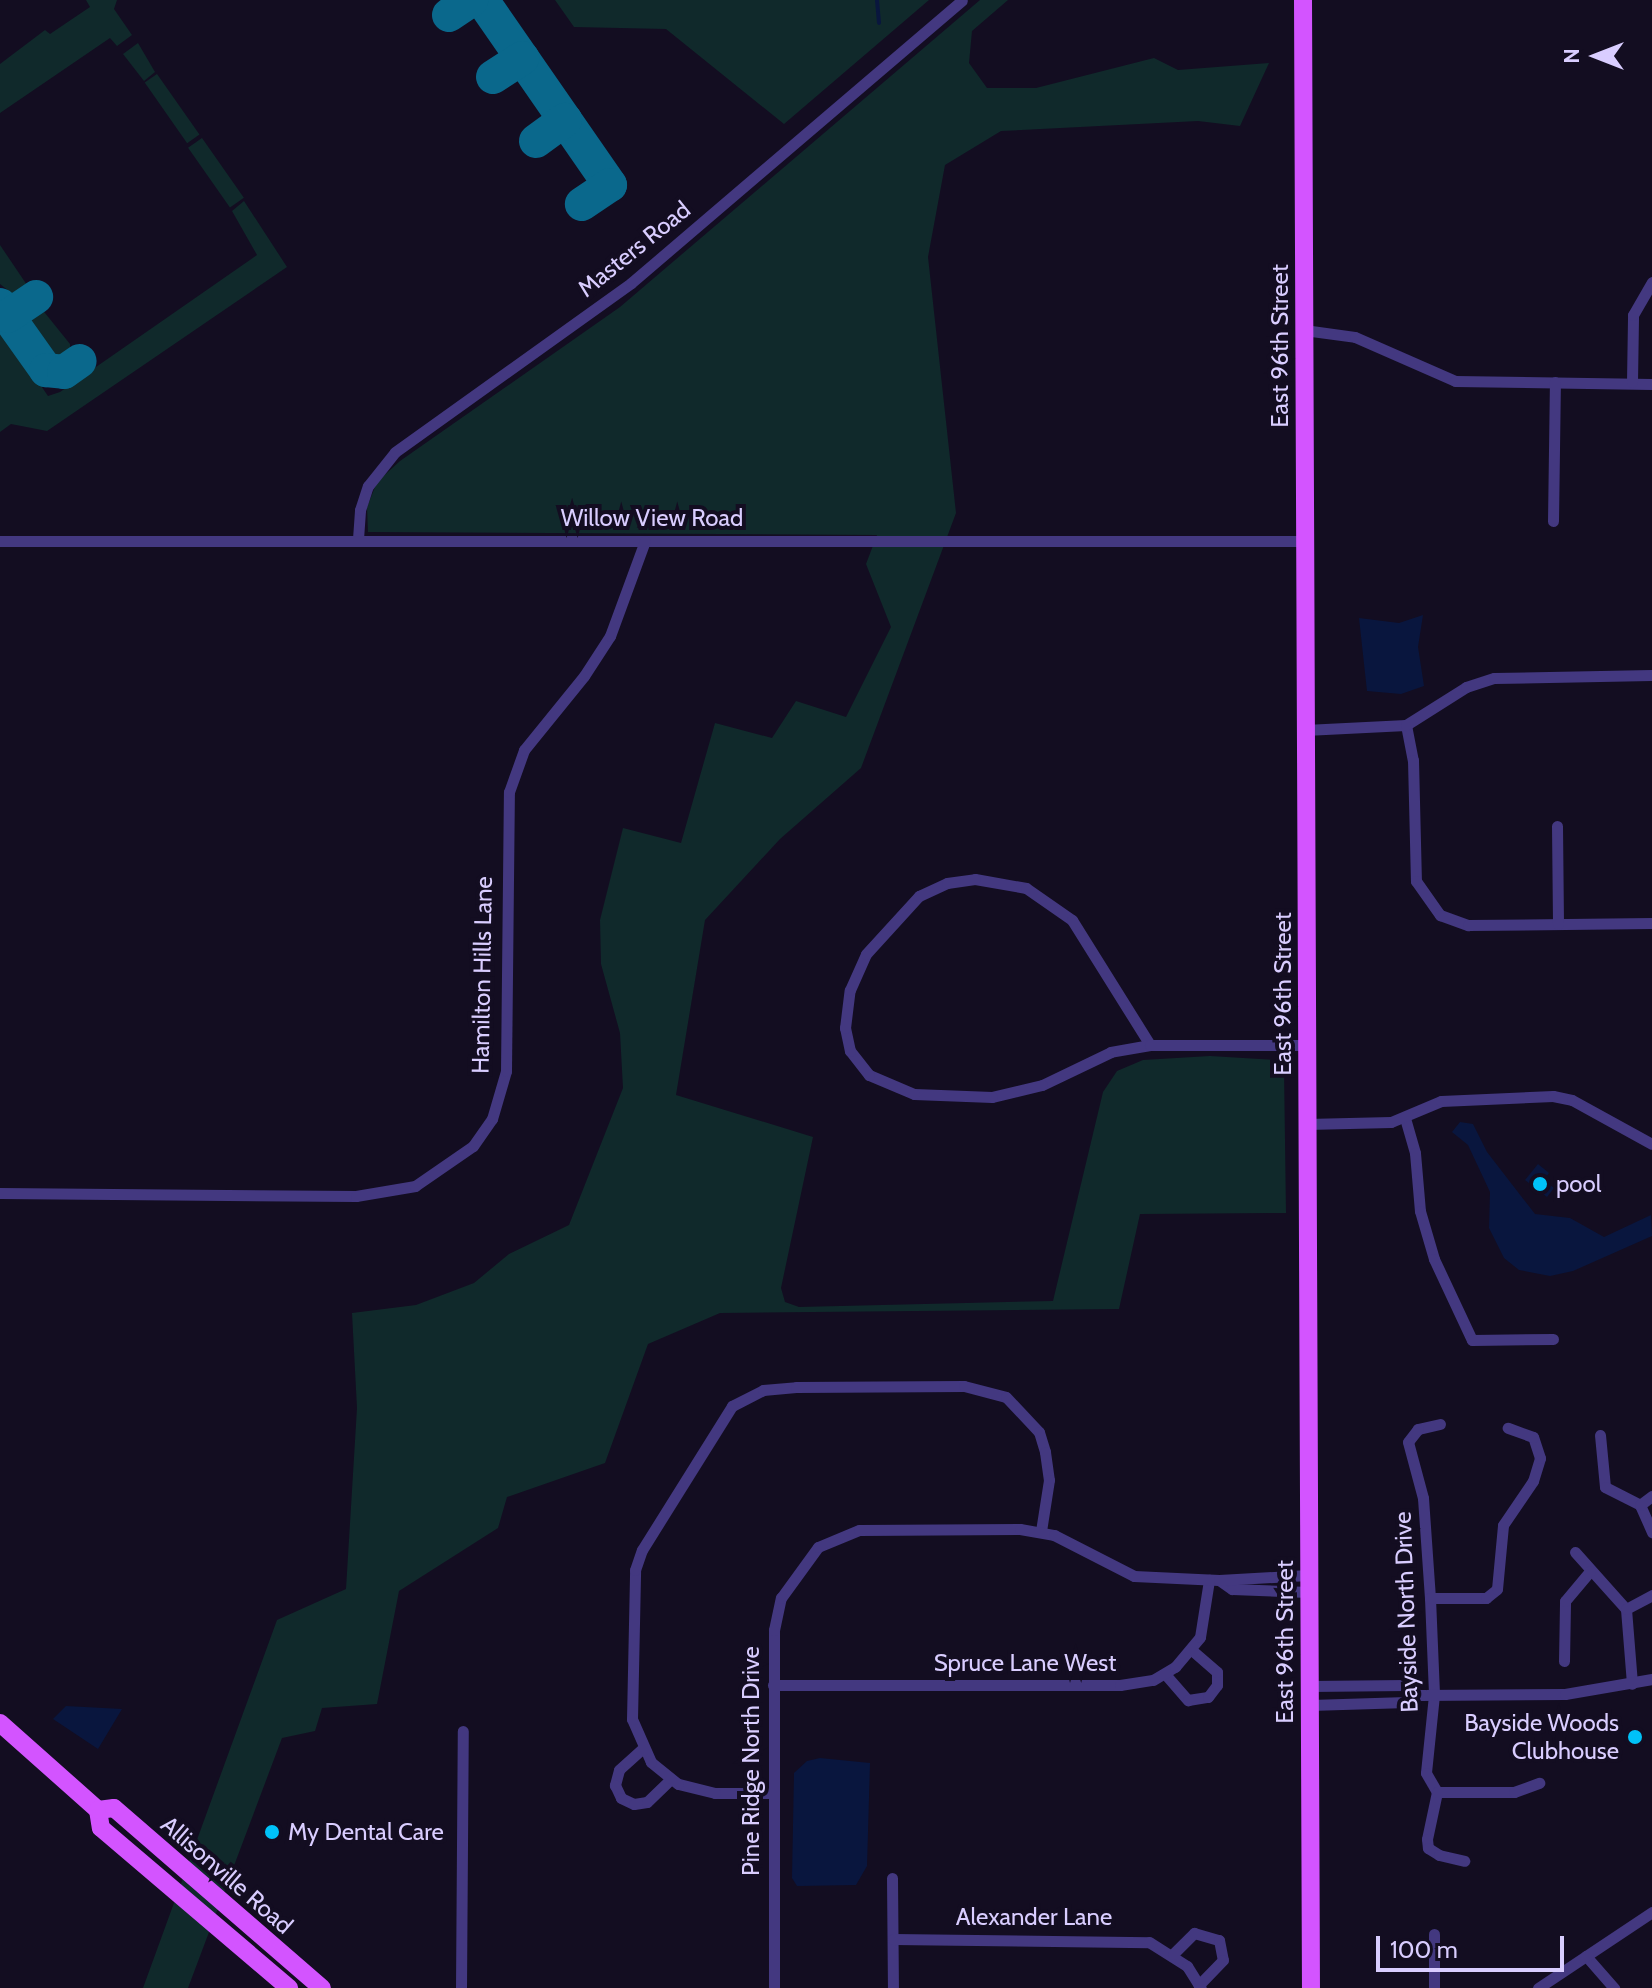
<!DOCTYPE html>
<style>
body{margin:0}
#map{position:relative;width:1652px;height:1988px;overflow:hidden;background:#130d21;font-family:Cabin,sans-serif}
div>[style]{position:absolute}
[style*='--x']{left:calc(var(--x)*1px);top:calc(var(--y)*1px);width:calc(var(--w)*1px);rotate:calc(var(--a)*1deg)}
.green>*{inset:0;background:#10292b;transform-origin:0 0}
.water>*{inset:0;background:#09163e}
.stream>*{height:4px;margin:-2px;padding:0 2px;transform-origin:2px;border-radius:2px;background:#09163e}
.taxiway>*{height:34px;margin:-17px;padding:0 17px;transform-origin:17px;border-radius:17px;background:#0a688c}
.street>*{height:11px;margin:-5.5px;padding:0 5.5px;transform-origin:5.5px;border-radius:5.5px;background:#433880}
.primary>*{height:18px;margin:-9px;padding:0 9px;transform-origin:9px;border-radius:9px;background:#d354ff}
.dots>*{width:22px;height:22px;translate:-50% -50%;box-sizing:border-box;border:4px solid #130d21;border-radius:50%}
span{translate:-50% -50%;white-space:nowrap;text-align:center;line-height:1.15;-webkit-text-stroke:8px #130d21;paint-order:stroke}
.street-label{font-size:24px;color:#d9cdff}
.poi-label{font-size:24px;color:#d9cdff}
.left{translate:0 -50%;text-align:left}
.right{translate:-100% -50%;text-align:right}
.north{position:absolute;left:1556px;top:16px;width:80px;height:80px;-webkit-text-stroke:6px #130d21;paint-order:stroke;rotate:270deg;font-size:22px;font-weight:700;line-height:32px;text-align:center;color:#d9cdff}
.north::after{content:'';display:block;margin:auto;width:28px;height:36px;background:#d9cdff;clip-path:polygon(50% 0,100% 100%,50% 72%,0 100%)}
.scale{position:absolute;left:1376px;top:1936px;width:188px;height:36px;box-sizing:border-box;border:4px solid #d9cdff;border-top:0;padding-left:10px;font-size:24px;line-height:28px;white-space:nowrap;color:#d9cdff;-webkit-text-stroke:6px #130d21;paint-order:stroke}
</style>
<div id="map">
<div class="green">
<div style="clip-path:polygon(86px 0,117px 0,114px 9px,132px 35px,117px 46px,110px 38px,0 113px,0 64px,45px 30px,50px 34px,90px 7px)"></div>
<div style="clip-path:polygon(555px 0,929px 0,784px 124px,666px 29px,574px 27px)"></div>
<div style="clip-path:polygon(980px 0,1008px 0,972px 31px,969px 63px,987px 88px,1036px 88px,1154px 58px,1178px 70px,1269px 63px,1240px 126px,1198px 121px,1001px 131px,945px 165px,928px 257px,956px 513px,861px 768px,780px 839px,705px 920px,676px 1095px,813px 1137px,781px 1288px,785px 1302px,799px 1307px,1053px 1301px,1103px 1092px,1117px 1071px,1143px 1060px,1210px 1056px,1275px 1060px,1284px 1069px,1286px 1213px,1140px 1214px,1119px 1309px,720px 1313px,648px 1344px,605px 1463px,507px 1497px,498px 1528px,399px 1591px,377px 1704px,322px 1708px,315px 1731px,282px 1738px,188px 1988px,143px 1988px,277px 1620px,346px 1589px,357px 1408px,352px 1313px,416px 1305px,474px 1283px,509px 1254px,569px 1225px,623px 1088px,620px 1033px,601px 964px,600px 920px,623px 828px,681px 843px,715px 723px,772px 738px,796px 701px,846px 717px,891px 627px,866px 564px,877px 535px,368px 532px,367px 507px,377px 482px,400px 461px,620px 307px)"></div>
<div style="clip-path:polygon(138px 43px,155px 72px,144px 81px,123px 54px)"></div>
<div style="left:157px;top:74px;width:74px;height:15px;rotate:55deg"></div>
<div style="left:202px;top:138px;width:73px;height:17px;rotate:55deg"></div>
<div style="clip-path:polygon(244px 201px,287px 267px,47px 431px,11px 424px,0 432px,0 326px,48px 396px,60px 392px,257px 255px,232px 211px)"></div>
<div style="clip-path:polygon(0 245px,27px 285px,15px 296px,0 284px)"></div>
<div style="clip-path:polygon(41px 308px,70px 344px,70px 352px,61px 359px,50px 357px,29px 326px,29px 316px)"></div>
</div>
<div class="water">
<div style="clip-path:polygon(1423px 615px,1418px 647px,1424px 686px,1401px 694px,1367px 691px,1359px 618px,1399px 623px)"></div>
<div style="clip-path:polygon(1460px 1122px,1473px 1124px,1487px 1152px,1535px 1214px,1570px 1218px,1604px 1237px,1651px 1215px,1652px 1236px,1573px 1271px,1550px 1276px,1519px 1270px,1504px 1258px,1489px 1228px,1490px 1192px,1468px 1145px,1452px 1132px)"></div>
<div style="clip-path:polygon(1538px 1164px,1549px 1173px,1544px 1180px,1554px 1188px,1547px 1197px,1525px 1180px)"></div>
<div style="clip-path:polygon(66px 1706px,122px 1709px,98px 1749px,53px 1719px)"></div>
<div style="clip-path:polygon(820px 1758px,870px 1763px,867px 1866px,856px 1885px,797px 1886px,792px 1878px,794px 1773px,807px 1761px)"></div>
</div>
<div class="stream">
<div style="--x:877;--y:0;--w:23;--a:85"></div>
</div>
<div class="taxiway">
<div style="--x:482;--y:0;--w:225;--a:55.3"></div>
<div style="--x:610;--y:185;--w:34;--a:146"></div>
<div style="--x:449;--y:15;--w:27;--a:-34"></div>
<div style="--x:493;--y:77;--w:35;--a:-33"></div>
<div style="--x:536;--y:141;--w:36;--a:-36"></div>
<div style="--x:0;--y:305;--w:80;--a:54.7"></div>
<div style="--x:46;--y:370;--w:18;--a:6"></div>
<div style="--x:64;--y:372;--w:19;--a:-35"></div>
<div style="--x:8;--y:316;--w:34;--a:-34"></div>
</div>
<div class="street">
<div style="--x:1304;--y:330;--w:51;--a:7.8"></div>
<div style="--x:1355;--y:337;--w:109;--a:23.7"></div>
<div style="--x:1455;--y:381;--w:197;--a:0.9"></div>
<div style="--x:1632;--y:382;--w:67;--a:-89.1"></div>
<div style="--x:1633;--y:315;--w:38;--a:-60"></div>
<div style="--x:1553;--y:521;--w:139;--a:-89.2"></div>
<div style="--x:358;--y:539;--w:29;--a:-86"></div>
<div style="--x:360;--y:510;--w:25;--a:-72"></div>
<div style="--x:368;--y:486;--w:43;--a:-51.5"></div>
<div style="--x:395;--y:452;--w:290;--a:-35.6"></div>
<div style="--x:631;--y:283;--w:435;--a:-40.5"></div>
<div style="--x:0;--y:541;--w:1305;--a:0"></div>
<div style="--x:1406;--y:725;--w:36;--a:79"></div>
<div style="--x:1413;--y:760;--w:121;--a:88.6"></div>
<div style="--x:1416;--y:881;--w:42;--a:54.8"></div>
<div style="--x:1440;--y:915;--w:30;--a:20"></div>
<div style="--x:1468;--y:925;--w:184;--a:-0.6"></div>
<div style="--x:1305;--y:730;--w:101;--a:-2.8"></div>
<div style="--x:1406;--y:725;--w:71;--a:-32.3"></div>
<div style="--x:1466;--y:687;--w:29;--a:-18"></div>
<div style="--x:1494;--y:678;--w:158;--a:-1.1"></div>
<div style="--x:1557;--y:826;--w:98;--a:89.4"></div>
<div style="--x:975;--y:879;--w:52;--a:10"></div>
<div style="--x:1026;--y:888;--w:56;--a:34.8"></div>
<div style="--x:1072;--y:920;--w:147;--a:58"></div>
<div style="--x:1150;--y:1045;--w:40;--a:170"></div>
<div style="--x:1111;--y:1052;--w:76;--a:154.4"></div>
<div style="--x:1042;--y:1085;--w:51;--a:166.5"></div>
<div style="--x:992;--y:1097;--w:78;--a:-177.8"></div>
<div style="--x:914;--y:1094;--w:49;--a:-157.1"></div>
<div style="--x:869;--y:1075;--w:31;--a:-128"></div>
<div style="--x:850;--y:1051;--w:24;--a:-102"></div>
<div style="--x:845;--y:1028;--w:38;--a:-83"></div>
<div style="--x:850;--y:990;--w:39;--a:-66"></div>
<div style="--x:866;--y:954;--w:79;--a:-47.6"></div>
<div style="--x:919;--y:896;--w:31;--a:-25"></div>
<div style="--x:947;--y:883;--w:28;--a:-8"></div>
<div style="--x:1150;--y:1045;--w:157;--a:0"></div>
<div style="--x:1405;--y:1118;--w:36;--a:74"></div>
<div style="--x:1415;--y:1153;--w:58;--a:85.1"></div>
<div style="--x:1420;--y:1211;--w:50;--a:73.7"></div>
<div style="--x:1434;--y:1259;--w:89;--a:64.9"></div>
<div style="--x:1472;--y:1340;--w:81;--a:-0.7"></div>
<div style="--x:1307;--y:1124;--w:84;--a:-1.4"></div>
<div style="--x:1391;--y:1122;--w:54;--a:-22.8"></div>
<div style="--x:1441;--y:1101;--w:112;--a:-2.6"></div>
<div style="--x:1553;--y:1096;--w:19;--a:12"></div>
<div style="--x:1572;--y:1100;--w:91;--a:28.8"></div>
<div style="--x:0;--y:1193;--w:356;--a:0.5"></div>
<div style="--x:356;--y:1196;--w:60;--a:-9.6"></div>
<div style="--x:415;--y:1186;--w:70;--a:-34.6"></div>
<div style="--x:473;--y:1146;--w:33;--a:-55"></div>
<div style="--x:492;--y:1119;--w:50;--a:-73.7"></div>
<div style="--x:506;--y:1071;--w:279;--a:-89.4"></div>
<div style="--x:509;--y:792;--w:45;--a:-70.3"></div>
<div style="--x:524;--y:750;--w:95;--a:-51"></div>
<div style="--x:584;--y:676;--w:48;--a:-57"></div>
<div style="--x:610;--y:636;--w:101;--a:-69.8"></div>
<div style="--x:1440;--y:1424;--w:23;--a:167"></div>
<div style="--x:1418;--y:1429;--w:16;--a:128"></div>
<div style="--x:1408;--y:1442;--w:58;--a:75"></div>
<div style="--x:1423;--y:1498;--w:100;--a:86"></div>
<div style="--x:1430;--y:1598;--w:97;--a:87.6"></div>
<div style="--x:1434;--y:1695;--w:78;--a:95.9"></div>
<div style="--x:1426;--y:1773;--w:22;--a:60"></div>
<div style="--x:1437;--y:1792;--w:48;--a:102"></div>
<div style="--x:1427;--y:1839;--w:9;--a:84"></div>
<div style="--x:1428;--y:1848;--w:13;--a:32"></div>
<div style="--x:1439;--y:1855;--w:26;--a:13"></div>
<div style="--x:1600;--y:1435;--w:52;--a:84.5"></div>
<div style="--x:1605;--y:1487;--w:39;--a:27"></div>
<div style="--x:1640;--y:1505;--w:30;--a:66"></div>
<div style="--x:1640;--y:1505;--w:15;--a:-37"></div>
<div style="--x:1575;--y:1552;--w:76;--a:48.2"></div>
<div style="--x:1219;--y:1580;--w:16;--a:35"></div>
<div style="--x:1232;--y:1589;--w:76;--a:2.3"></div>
<div style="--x:1430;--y:1598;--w:56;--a:0"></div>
<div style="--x:1486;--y:1598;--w:14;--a:-39"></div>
<div style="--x:1497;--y:1589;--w:64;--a:-84.6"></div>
<div style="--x:1503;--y:1525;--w:53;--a:-55.7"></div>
<div style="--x:1533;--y:1481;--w:24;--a:-73"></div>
<div style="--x:1540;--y:1458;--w:22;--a:-108"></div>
<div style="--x:1533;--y:1437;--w:27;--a:-160"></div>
<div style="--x:1626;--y:1609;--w:75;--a:85.4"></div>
<div style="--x:1626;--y:1609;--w:30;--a:-28"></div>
<div style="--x:1564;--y:1661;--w:60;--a:-89"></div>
<div style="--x:1565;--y:1601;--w:39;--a:-50"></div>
<div style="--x:1165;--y:1674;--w:35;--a:49"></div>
<div style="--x:1188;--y:1700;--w:20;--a:-9"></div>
<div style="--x:1208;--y:1697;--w:15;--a:-53"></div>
<div style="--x:1217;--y:1685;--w:13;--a:-90"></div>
<div style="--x:1217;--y:1672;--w:33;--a:-139"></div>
<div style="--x:773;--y:1685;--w:347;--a:0"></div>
<div style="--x:1120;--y:1685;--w:33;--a:-9"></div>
<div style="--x:1153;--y:1680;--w:26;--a:-31"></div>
<div style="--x:1175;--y:1667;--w:39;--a:-50"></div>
<div style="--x:1200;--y:1637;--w:58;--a:-81"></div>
<div style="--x:1310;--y:1686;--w:96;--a:-0.6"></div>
<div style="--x:1406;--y:1685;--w:16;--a:38"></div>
<div style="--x:1310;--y:1705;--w:97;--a:-1.8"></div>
<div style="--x:1407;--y:1702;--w:14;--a:-30"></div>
<div style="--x:1419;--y:1695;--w:146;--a:-0.4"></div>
<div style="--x:1565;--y:1694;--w:88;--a:-9.8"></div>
<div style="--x:642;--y:1749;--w:31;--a:138"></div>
<div style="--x:619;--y:1770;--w:16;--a:105"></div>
<div style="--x:615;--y:1785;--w:14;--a:65"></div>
<div style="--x:621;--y:1798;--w:14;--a:25"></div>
<div style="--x:634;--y:1804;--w:13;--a:-9"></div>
<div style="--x:647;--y:1802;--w:32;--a:-44"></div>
<div style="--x:1437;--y:1792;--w:77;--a:0"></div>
<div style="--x:1514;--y:1792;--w:27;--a:-20"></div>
<div style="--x:772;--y:1793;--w:57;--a:180"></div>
<div style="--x:715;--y:1793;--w:38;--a:-166"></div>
<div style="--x:678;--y:1784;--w:35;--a:-141"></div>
<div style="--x:651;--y:1762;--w:47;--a:-113.8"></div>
<div style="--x:632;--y:1719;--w:149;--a:-88.8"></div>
<div style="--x:635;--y:1570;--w:21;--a:-71"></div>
<div style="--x:642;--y:1550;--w:170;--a:-58"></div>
<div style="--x:732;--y:1406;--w:35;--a:-27"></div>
<div style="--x:763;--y:1390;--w:33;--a:-5"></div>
<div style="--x:796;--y:1387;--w:168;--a:-0.3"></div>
<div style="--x:964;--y:1386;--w:43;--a:14.7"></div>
<div style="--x:1006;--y:1397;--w:48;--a:46.7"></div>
<div style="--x:1039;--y:1432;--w:21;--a:73"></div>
<div style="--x:1045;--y:1452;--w:28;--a:82"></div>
<div style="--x:1049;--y:1480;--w:52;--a:98.9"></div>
<div style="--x:892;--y:1878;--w:110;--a:89.5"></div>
<div style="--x:1434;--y:1934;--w:54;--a:90"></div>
<div style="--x:893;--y:1939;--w:256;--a:0.7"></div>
<div style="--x:1149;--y:1942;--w:45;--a:32.3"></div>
<div style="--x:1187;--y:1966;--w:26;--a:58"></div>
<div style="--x:1173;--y:1954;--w:30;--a:-45"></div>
<div style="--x:1194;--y:1933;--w:26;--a:16"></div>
<div style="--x:1219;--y:1940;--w:20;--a:79"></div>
<div style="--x:1223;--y:1960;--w:35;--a:134"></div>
<div style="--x:1586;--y:1956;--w:43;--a:48.8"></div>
<div style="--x:461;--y:1988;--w:257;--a:-89.6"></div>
<div style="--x:774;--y:1988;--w:358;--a:-90"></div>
<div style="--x:774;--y:1630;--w:33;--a:-78"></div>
<div style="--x:781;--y:1598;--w:63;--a:-54"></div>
<div style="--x:818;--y:1547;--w:44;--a:-22.5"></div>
<div style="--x:859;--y:1530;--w:161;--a:-0.4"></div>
<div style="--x:1020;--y:1529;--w:35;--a:10"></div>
<div style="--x:1054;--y:1535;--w:90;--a:27.1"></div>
<div style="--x:1134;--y:1576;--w:85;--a:2.7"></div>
<div style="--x:1219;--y:1580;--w:89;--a:-3.2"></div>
<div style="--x:1538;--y:1988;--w:137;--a:-33.7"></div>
</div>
<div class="primary">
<div style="--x:1303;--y:0;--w:1988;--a:89.77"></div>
<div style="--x:0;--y:1723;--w:131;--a:41.6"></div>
<div style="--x:98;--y:1810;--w:18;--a:81"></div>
<div style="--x:101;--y:1828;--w:247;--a:40.4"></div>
<div style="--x:98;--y:1810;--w:16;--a:-7"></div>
<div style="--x:114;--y:1808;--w:275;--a:40.9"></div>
</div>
<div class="dots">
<div style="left:1540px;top:1184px;background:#00c2f8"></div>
<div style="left:1635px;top:1737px;background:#00c2f8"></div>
<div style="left:272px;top:1832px;background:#00c2f8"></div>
</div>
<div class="street-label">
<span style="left:634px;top:249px;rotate:-39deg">Masters Road</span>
<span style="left:1280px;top:346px;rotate:-90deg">East 96th Street</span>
<span style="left:652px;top:518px">Willow View Road</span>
<span style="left:482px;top:975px;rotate:-89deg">Hamilton Hills Lane</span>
<span style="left:1283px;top:994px;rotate:-90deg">East 96th Street</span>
<span style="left:1406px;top:1612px;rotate:-92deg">Bayside North Drive</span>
<span style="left:1285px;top:1642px;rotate:-90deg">East 96th Street</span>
<span style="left:1025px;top:1663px">Spruce Lane West</span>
<span style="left:751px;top:1761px;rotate:-90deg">Pine Ridge North Drive</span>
<span style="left:227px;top:1875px;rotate:41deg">Allisonville Road</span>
<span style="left:1034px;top:1917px">Alexander Lane</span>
</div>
<div class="poi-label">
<span class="left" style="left:1556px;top:1184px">pool</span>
<span class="right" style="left:1619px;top:1737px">Bayside Woods<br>Clubhouse</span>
<span class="left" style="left:288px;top:1832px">My Dental Care</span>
</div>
<div class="north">N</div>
<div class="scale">100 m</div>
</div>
